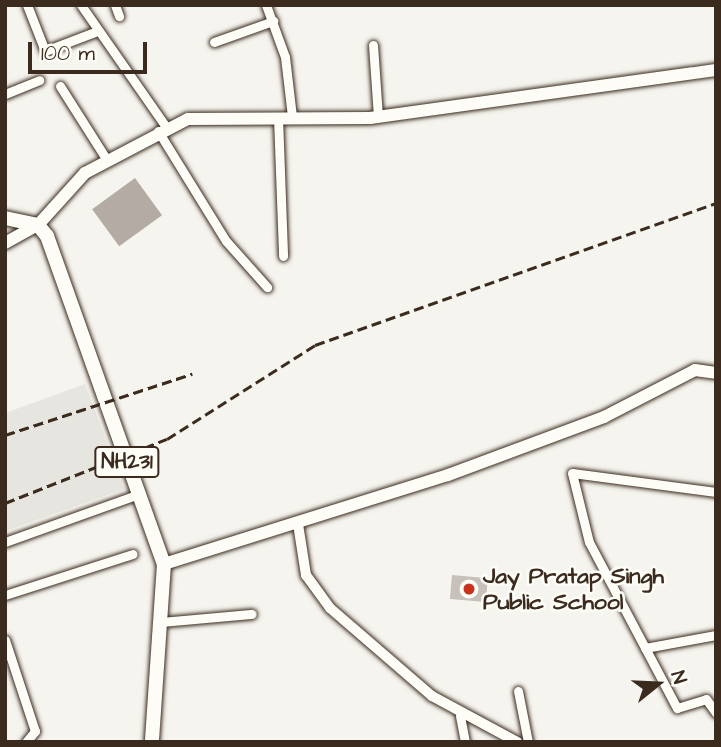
<!DOCTYPE html>
<style>
body{margin:0}
#map{position:relative;width:721px;height:747px;overflow:hidden;background:#f5f4ee;font-family:"Architects Daughter",sans-serif}
div>[style]{position:absolute}
[style*='--x']{left:calc(var(--x)*1px);top:calc(var(--y)*1px);width:calc(var(--w)*1px);rotate:calc(var(--a)*1deg)}
.built>*{inset:0;background:#e7e5df}
.water>*{inset:0;background:#b4aca4;transform-origin:0 0}
.building>*{inset:0;background:#c7c1bb;transform-origin:0 0}
.roads{filter:drop-shadow(0 0 2px #3b2a1e) drop-shadow(0 0 2px #3b2a1e)}
.minor>*{height:9px;margin:-4.5px;padding:0 4.5px;transform-origin:4.5px;border-radius:4.5px;background:#fdfcf7}
.tertiary>*{height:10px;margin:-5px;padding:0 5px;transform-origin:5px;border-radius:5px;background:#fdfcf7}
.secondary>*{height:12px;margin:-6px;padding:0 6px;transform-origin:6px;border-radius:6px;background:#fdfcf7}
.trunk>*{height:14px;margin:-7px;padding:0 7px;transform-origin:7px;border-radius:7px;background:#fdfcf7}
.rail>*{height:2.5px;margin-top:-1.25px;transform-origin:0;background:repeating-linear-gradient(90deg,#3b2a1e 0 10px,transparent 0 15px)}
.dots>*{width:19px;height:19px;translate:-50% -50%;box-sizing:border-box;border:4px solid #fdfcf7;border-radius:50%}
span{translate:-50% -50%;white-space:nowrap;text-align:center;line-height:1.15;-webkit-text-stroke:5px #fdfcf7;paint-order:stroke}
.shield-label span{padding:2px 5px;background:#fdfcf7;border:2px solid;border-radius:5px;-webkit-text-stroke-width:0}
.shield-label{font-size:21px;color:#3b2a1e;font-weight:700}
.poi-label{font-size:23px;color:#3b2a1e;font-weight:700}
.left{translate:0 -50%;text-align:left}
.frame{position:absolute;inset:0;border:7px solid #3b2a1e;pointer-events:none}
.north{position:absolute;left:623px;top:649px;width:70px;height:70px;-webkit-text-stroke:5px #fdfcf7;paint-order:stroke;rotate:72deg;font-size:19px;font-weight:700;line-height:28px;text-align:center;color:#3b2a1e}
.north::after{content:'';display:block;margin:auto;width:24px;height:32px;background:#3b2a1e;clip-path:polygon(50% 0,100% 100%,50% 72%,0 100%)}
.scale{position:absolute;left:28px;top:42px;width:119px;height:32px;box-sizing:border-box;border:4px solid #3b2a1e;border-top:0;padding-left:9px;font-size:21px;line-height:24px;white-space:nowrap;color:#3b2a1e;-webkit-text-stroke:5px #fdfcf7;paint-order:stroke}
</style>
<div id="map">
<div class="built">
<div style="clip-path:polygon(85px 384px,124px 489px,5px 531px,5px 413px)"></div>
</div>
<div class="water">
<div style="left:135px;top:178px;width:46px;height:53px;rotate:54deg"></div>
</div>
<div class="building">
<div style="left:452px;top:575px;width:36px;height:24px;rotate:5deg"></div>
</div>
<div class="roads">
<div class="minor">
<div style="--x:27;--y:5;--w:49;--a:68.6"></div>
<div style="--x:45;--y:51;--w:56;--a:-21"></div>
<div style="--x:81;--y:5;--w:149;--a:55.1"></div>
<div style="--x:115;--y:5;--w:12;--a:70"></div>
<div style="--x:266;--y:5;--w:55;--a:69.9"></div>
<div style="--x:285;--y:57;--w:60;--a:83.3"></div>
<div style="--x:214;--y:42;--w:63;--a:-19.6"></div>
<div style="--x:373;--y:45;--w:72;--a:86"></div>
<div style="--x:60;--y:86;--w:88;--a:57.6"></div>
<div style="--x:5;--y:94;--w:37;--a:-22"></div>
<div style="--x:278;--y:117;--w:139;--a:87.9"></div>
<div style="--x:158;--y:131;--w:129;--a:58.3"></div>
<div style="--x:226;--y:241;--w:62;--a:48.3"></div>
<div style="--x:716;--y:492;--w:145;--a:-172.5"></div>
<div style="--x:572;--y:473;--w:71;--a:76.2"></div>
<div style="--x:589;--y:542;--w:188;--a:62.1"></div>
<div style="--x:677;--y:708;--w:30;--a:-17"></div>
<div style="--x:706;--y:699;--w:17;--a:54"></div>
<div style="--x:5;--y:542;--w:142;--a:-19.7"></div>
<div style="--x:5;--y:595;--w:134;--a:-17.8"></div>
<div style="--x:160;--y:622;--w:92;--a:-5"></div>
<div style="--x:5;--y:640;--w:96;--a:71.8"></div>
<div style="--x:35;--y:731;--w:14;--a:129"></div>
<div style="--x:645;--y:648;--w:72;--a:-10.4"></div>
<div style="--x:518;--y:691;--w:52;--a:78.9"></div>
<div style="--x:460;--y:716;--w:26;--a:79"></div>
</div>
<div class="tertiary">
<div style="--x:298;--y:524;--w:52;--a:81.1"></div>
<div style="--x:306;--y:575;--w:41;--a:54"></div>
<div style="--x:330;--y:608;--w:135;--a:40.8"></div>
<div style="--x:432;--y:696;--w:97;--a:28.4"></div>
</div>
<div class="secondary">
<div style="--x:5;--y:243;--w:38;--a:-29"></div>
<div style="--x:38;--y:225;--w:70;--a:-47.9"></div>
<div style="--x:85;--y:173;--w:116;--a:-27.7"></div>
<div style="--x:188;--y:119;--w:182;--a:-0.3"></div>
<div style="--x:370;--y:118;--w:349;--a:-7.9"></div>
<div style="--x:164;--y:564;--w:298;--a:-17.4"></div>
<div style="--x:448;--y:475;--w:166;--a:-20.4"></div>
<div style="--x:604;--y:417;--w:102;--a:-27.3"></div>
<div style="--x:695;--y:370;--w:21;--a:8"></div>
</div>
<div class="trunk">
<div style="--x:5;--y:218;--w:34;--a:12"></div>
<div style="--x:38;--y:225;--w:14;--a:51"></div>
<div style="--x:47;--y:236;--w:348;--a:70.4"></div>
<div style="--x:164;--y:564;--w:178;--a:93.9"></div>
</div>
</div>
<div class="rail">
<div style="--x:5;--y:435;--w:197;--a:-18.1"></div>
<div style="--x:5;--y:503;--w:174;--a:-21.6"></div>
<div style="--x:167;--y:439;--w:175;--a:-32.4"></div>
<div style="--x:315;--y:345;--w:425;--a:-19.5"></div>
</div>
<div class="dots">
<div style="left:469px;top:589px;background:#c8321e"></div>
</div>
<div class="shield-label">
<span style="left:127px;top:462px">NH231</span>
</div>
<div class="poi-label">
<span class="left" style="left:483px;top:589px">Jay Pratap Singh<br>Public School</span>
</div>
<div class="frame"></div>
<div class="north">N</div>
<div class="scale">100 m</div>
</div>
